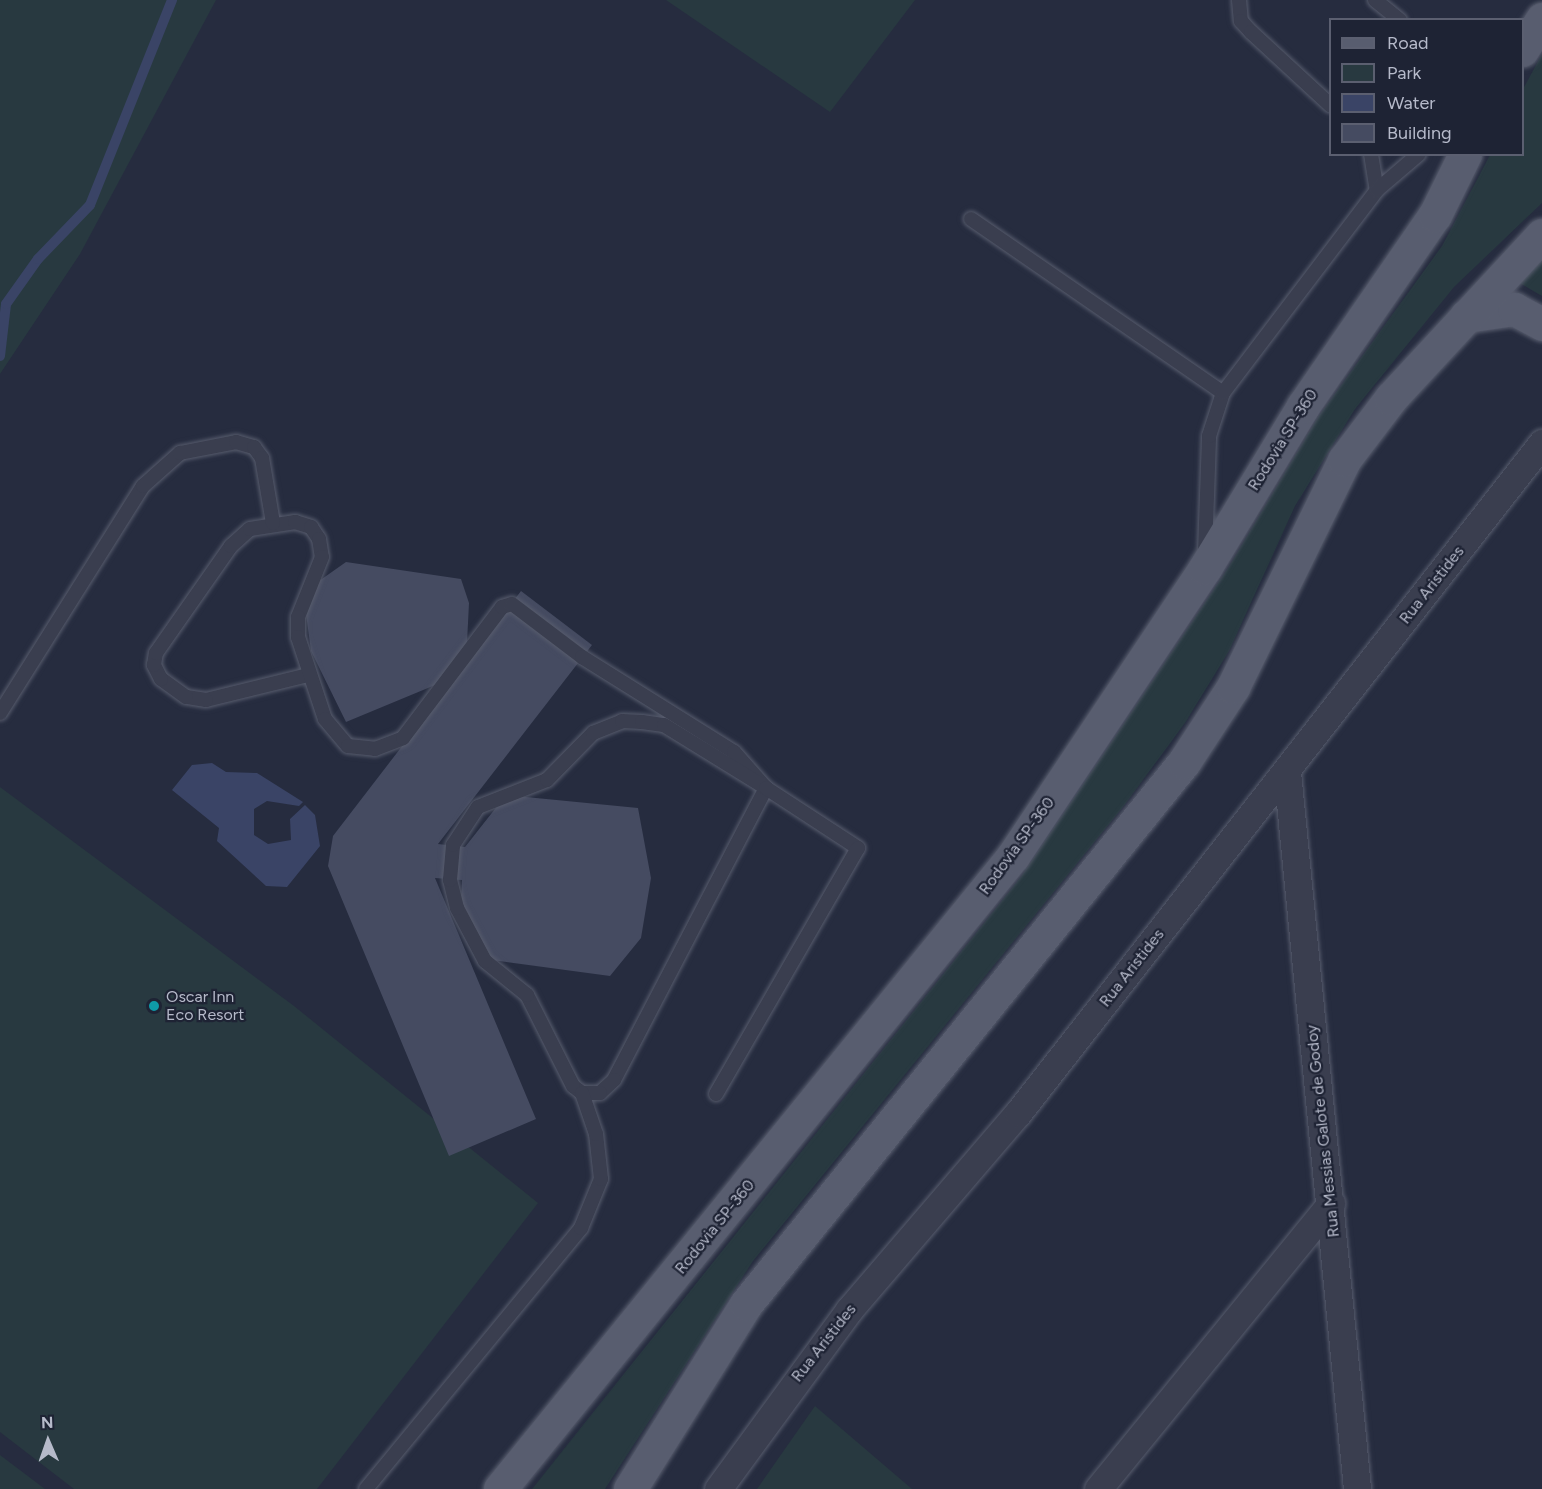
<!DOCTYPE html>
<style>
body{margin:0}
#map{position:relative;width:1542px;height:1489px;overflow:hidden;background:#262c3f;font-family:Figtree,sans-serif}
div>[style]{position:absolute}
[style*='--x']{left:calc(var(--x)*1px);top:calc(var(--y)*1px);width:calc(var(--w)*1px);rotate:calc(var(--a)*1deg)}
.green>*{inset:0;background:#283940}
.water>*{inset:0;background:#3a4466}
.stream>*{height:10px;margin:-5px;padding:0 5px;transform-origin:5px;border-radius:5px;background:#3a4466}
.building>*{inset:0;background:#454b61}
.roads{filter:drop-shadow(0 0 2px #575c6d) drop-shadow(0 0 2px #575c6d)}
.service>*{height:14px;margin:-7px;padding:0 7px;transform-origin:7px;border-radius:7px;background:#3a3e4f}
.minor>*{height:27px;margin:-13.5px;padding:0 13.5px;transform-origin:13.5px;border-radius:13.5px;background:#3a3e4f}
.primary>*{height:33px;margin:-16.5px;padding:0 16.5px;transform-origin:16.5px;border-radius:16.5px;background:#585d6f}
.dots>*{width:16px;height:16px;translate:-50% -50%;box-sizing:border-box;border:3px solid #1e2334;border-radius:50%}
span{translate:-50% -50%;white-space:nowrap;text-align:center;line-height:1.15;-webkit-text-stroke:4.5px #1e2334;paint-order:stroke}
.street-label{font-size:16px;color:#b6baca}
.poi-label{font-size:16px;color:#b6baca}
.left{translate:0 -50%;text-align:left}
.legend{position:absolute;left:1329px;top:18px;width:195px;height:138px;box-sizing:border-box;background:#1e2334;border:2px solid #5b5f70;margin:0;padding:8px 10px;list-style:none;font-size:18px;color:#b6baca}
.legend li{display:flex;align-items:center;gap:12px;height:30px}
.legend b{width:30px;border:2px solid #5b5f70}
.north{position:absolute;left:18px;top:1411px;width:60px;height:60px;-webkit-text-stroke:4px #1e2334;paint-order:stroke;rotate:358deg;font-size:16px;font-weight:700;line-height:24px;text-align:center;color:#b6baca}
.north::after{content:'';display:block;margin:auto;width:21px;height:27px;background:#b6baca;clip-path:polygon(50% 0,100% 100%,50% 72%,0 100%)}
</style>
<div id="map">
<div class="green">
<div style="clip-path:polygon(0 0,216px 0,80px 254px,0 374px)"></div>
<div style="clip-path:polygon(666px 0,915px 0,830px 112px)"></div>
<div style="clip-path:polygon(1542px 54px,1542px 203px,1454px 287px,1355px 409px,1295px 506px,1229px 651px,1185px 723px,1123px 807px,753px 1261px,605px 1489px,532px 1489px,1020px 878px,1228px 568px,1318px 417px,1442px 246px,1490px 155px,1522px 154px,1523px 89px)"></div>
<div style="clip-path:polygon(1542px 261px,1542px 296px,1518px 282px)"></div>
<div style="clip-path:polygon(0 787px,294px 1006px,538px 1203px,317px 1489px,74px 1489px,0 1432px)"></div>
<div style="clip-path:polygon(815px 1406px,912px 1489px,757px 1489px)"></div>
<div style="clip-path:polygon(0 1455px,45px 1489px,0 1489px)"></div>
</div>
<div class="water">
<div style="clip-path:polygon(212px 763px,226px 772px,257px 773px,303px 802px,299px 806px,267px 801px,254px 809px,254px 835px,268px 844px,291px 840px,290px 819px,305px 805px,315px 815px,320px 846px,287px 887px,266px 886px,217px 841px,219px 828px,172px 790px,192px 765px)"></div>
</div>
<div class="stream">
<div style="--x:0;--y:356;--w:52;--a:-83.4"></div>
<div style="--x:6;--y:304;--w:55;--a:-54.6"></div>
<div style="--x:38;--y:259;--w:75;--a:-46.1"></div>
<div style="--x:90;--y:205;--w:221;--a:-68.2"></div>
</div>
<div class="building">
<div style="clip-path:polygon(346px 562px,461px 579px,469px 603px,466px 663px,521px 591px,592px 645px,438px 844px,465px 847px,506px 795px,638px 808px,651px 878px,641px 938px,610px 976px,492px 960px,461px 901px,462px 880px,435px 878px,536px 1119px,449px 1156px,328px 866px,333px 836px,446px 689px,440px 683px,346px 722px,311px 651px,306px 614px,319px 581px)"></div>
</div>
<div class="roads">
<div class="service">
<div style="--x:1239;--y:0;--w:21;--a:85"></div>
<div style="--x:1241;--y:21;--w:15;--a:48"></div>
<div style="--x:1251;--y:32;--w:108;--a:42.7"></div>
<div style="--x:1375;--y:0;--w:32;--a:39"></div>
<div style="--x:1371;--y:154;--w:36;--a:81"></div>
<div style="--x:971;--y:219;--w:306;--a:34.6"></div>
<div style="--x:1205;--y:553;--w:117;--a:-88"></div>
<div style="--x:1209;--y:436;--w:45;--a:-72"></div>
<div style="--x:1223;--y:393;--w:255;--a:-52.8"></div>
<div style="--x:1377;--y:190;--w:55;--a:-40.6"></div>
<div style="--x:308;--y:675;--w:105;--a:166.2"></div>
<div style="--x:206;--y:700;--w:20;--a:-171"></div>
<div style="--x:186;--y:697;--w:31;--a:-144"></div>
<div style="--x:161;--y:679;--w:16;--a:-117"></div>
<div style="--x:154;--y:665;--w:12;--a:-81"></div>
<div style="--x:156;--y:653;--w:131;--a:-55"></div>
<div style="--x:231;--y:546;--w:25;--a:-42"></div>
<div style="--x:250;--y:529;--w:46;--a:-8.8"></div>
<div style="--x:295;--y:522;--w:17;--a:17"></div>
<div style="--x:311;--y:527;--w:14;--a:56"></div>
<div style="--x:319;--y:539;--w:18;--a:81"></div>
<div style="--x:322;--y:557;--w:65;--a:111.8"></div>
<div style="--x:298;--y:617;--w:20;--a:90"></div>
<div style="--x:298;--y:637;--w:86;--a:71.8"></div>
<div style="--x:325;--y:719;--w:35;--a:50"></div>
<div style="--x:348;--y:746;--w:27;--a:6"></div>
<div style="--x:375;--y:749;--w:30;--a:-21"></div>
<div style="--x:403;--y:738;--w:164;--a:-52.9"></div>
<div style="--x:502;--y:607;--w:10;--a:-17"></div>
<div style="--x:512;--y:604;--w:88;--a:37.1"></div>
<div style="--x:582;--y:657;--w:179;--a:32"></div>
<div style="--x:734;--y:752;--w:48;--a:48.4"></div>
<div style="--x:766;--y:788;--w:329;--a:117.5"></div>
<div style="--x:614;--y:1080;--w:19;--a:137"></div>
<div style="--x:600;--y:1093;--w:18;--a:180"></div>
<div style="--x:582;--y:1093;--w:11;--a:-142"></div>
<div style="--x:573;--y:1086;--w:102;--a:-116.8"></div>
<div style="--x:527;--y:995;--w:54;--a:-141"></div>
<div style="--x:485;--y:961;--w:60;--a:-117.8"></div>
<div style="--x:457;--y:908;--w:29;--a:-104"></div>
<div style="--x:450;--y:880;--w:35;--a:-85"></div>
<div style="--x:453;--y:845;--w:45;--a:-56.7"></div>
<div style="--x:478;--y:807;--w:74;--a:-21.4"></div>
<div style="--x:547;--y:780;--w:66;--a:-45.6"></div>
<div style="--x:593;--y:733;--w:31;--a:-22"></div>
<div style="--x:622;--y:721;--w:20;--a:3"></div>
<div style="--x:642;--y:722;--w:22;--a:8"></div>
<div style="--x:664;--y:725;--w:120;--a:31.7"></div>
<div style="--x:766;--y:788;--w:110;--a:33.1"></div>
<div style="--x:858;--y:848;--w:284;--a:120"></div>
<div style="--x:0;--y:713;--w:268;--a:-57.8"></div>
<div style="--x:143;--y:486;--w:50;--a:-41.7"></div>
<div style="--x:180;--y:453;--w:57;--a:-11.1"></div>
<div style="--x:236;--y:442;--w:19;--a:16"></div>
<div style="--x:254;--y:447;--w:14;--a:54"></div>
<div style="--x:262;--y:458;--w:66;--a:80.4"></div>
<div style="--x:366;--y:1489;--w:338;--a:-50.5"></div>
<div style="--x:581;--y:1228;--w:53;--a:-67.8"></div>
<div style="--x:601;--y:1179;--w:45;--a:-96.3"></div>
<div style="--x:596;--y:1134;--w:43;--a:-108.9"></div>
</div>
<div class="minor">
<div style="--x:1287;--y:772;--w:720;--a:84.42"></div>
<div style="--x:718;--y:1489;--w:222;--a:-53.8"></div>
<div style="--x:849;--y:1310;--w:260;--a:-49.4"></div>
<div style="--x:1018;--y:1113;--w:851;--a:-51.97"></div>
<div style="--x:1098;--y:1489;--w:369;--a:-50.8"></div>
</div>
<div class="primary">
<div style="--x:1522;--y:50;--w:37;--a:-57"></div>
<div style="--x:1466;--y:316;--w:49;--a:-8.3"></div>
<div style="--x:1514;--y:309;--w:32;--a:28"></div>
<div style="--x:500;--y:1489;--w:815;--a:-50.98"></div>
<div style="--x:1013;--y:856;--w:346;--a:-56.3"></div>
<div style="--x:1205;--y:568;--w:189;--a:-58.8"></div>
<div style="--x:1303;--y:406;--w:232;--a:-55.4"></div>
<div style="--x:1435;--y:215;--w:68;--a:-63.8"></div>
<div style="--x:630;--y:1489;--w:218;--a:-57.9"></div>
<div style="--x:746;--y:1304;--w:697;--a:-51.06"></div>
<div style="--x:1184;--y:762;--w:90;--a:-56.8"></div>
<div style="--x:1233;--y:687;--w:253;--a:-63.9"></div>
<div style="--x:1344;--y:460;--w:78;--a:-52.8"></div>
<div style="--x:1391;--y:398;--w:222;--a:-47.2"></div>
</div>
</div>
<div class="dots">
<div style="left:154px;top:1006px;background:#0f9aa8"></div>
</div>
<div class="street-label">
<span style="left:1283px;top:440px;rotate:-58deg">Rodovia SP-360</span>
<span style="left:1432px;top:585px;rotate:-52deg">Rua Aristides</span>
<span style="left:1017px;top:846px;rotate:-54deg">Rodovia SP-360</span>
<span style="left:1132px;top:968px;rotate:-52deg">Rua Aristides</span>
<span style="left:1323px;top:1131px;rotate:-96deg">Rua Messias Galote de Godoy</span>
<span style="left:715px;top:1227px;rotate:-51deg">Rodovia SP-360</span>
<span style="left:824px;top:1343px;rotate:-52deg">Rua Aristides</span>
</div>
<div class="poi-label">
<span class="left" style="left:166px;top:1006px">Oscar Inn<br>Eco Resort</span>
</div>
<ul class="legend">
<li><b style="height:8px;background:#585d6f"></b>Road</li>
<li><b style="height:16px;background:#283940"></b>Park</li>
<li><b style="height:16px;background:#3a4466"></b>Water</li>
<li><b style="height:16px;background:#454b61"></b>Building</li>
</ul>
<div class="north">N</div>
</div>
